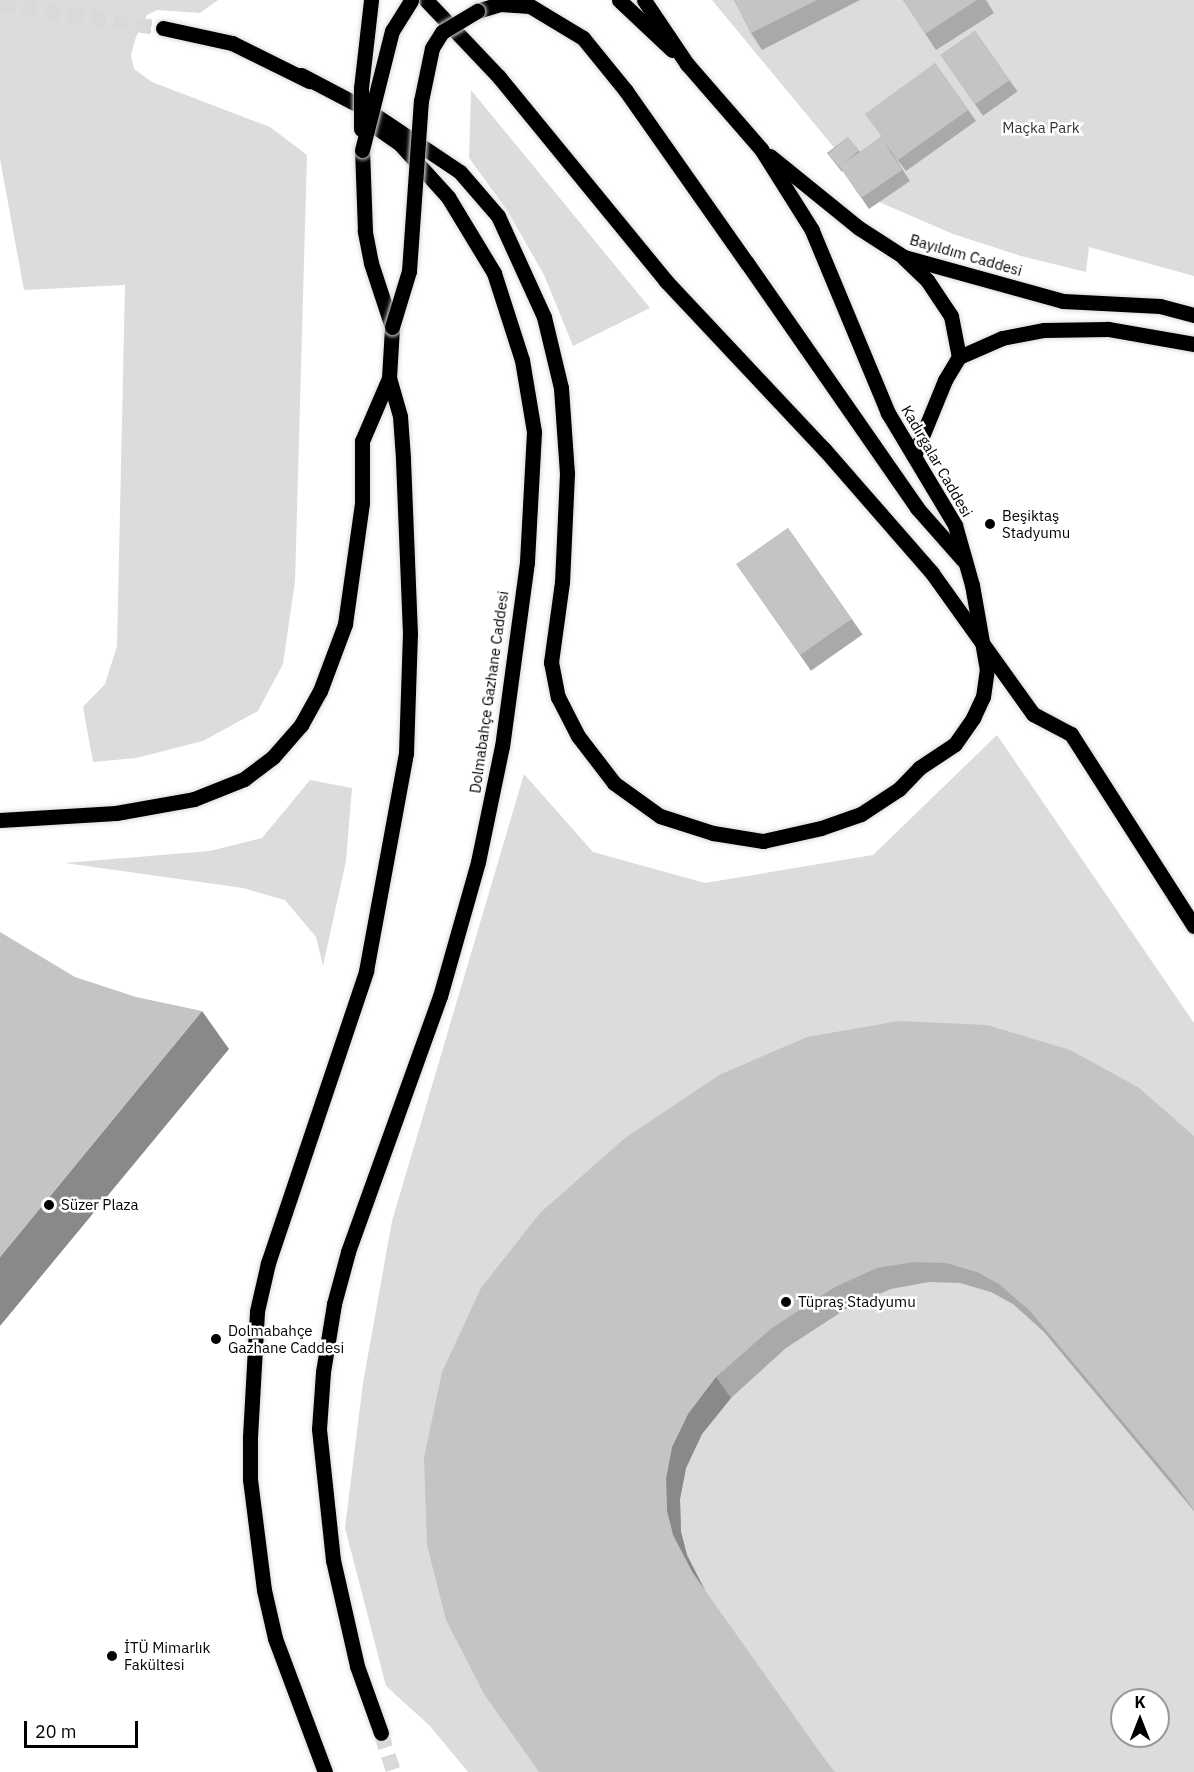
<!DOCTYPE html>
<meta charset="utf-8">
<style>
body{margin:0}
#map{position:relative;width:1194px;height:1772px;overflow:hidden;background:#fff;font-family:"IBM Plex Sans",sans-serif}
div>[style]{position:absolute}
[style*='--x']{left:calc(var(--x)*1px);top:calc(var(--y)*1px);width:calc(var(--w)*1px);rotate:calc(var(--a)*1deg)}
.green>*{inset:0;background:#dcdcdc}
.major-tunnel>*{height:15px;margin-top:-7.5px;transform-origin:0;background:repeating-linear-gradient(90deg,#d9d9d9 0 15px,transparent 0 23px)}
.roads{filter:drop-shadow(0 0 2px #dbdbdb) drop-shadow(0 0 2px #dbdbdb)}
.major>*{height:15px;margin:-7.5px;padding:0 7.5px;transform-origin:7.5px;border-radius:7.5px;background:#000}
.bridges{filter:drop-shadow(0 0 2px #dbdbdb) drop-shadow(0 0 2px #dbdbdb)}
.major-bridge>*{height:15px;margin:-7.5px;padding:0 7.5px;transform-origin:7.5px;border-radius:7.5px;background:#000}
.wall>*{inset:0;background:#a9a9a9;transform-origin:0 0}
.shaded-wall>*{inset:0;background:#898989}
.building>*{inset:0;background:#c4c4c4;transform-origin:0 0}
.dots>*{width:16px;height:16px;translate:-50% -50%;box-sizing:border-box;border:3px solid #fff;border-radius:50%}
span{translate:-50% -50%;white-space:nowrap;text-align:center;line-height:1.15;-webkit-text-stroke:5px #fff;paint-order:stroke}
.park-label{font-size:15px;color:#333}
.street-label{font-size:15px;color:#000}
.poi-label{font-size:15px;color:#000}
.left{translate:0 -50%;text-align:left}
.north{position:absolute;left:1110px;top:1688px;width:60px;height:60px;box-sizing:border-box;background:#fff;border:2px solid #999;border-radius:50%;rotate:0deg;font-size:16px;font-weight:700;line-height:24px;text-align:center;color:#000}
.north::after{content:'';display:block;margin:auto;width:21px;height:27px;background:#000;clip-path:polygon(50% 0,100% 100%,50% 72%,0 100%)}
.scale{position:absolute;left:24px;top:1721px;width:114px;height:27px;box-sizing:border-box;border:3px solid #000;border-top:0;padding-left:8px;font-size:18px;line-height:21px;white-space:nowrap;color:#000;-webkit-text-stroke:4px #fff;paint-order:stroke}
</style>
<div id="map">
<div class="green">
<div style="clip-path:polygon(0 0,218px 0,200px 13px,157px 10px,147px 15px,136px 37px,131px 55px,134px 69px,152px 82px,270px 127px,307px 155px,295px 581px,283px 664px,258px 711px,203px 741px,136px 758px,93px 762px,83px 707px,105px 684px,117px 646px,125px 285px,24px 290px,0 159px)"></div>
<div style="clip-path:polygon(712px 0,1194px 0,1194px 276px,1089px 247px,1086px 272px,1021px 256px,953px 234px,879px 202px)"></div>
<div style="clip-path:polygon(471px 90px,650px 308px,573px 346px,544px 275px,507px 210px,469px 158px)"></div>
<div style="clip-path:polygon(evenodd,997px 735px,1194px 1023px,1194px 1772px,468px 1772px,430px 1726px,386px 1686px,345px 1528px,363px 1383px,392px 1221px,524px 774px,593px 852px,705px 883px,873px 855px,997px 735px,1122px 1700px,1158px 1700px,1158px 1736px,1122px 1736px,1122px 1700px)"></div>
<div style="clip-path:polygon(310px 780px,352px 788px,346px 861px,323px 966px,316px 937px,285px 900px,243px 888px,65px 863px,210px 851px,262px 838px)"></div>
</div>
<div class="major-tunnel">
<div style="--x:0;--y:4;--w:165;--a:8.4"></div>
<div style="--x:381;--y:1733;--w:41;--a:71.6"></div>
</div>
<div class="roads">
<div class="major">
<div style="--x:426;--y:0;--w:106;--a:46.5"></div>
<div style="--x:499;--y:77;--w:264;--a:50.7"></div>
<div style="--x:666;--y:281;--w:231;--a:46.8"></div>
<div style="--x:824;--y:449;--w:164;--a:48.9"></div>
<div style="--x:932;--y:573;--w:173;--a:54.4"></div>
<div style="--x:1033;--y:714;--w:43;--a:27.8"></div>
<div style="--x:1071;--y:734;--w:228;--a:57.4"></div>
<div style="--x:619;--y:0;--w:73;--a:43.3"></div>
<div style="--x:477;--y:11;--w:24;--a:-17"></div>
<div style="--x:500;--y:4;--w:30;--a:4"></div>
<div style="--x:530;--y:6;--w:62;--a:31.1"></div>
<div style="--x:583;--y:38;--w:68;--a:50.9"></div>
<div style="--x:626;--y:91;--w:210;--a:54.9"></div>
<div style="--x:747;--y:263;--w:298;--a:55.2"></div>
<div style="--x:917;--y:508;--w:69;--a:48.5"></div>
<div style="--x:163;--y:28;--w:71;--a:12.3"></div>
<div style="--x:232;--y:43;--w:86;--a:26.3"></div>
<div style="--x:301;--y:75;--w:73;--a:27.6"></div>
<div style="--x:366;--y:109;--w:113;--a:33.8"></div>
<div style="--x:460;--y:172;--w:58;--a:49.2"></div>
<div style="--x:498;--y:216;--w:111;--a:65.5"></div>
<div style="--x:544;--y:317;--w:73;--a:76.5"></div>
<div style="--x:561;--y:388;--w:85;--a:86"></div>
<div style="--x:567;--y:473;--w:109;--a:92.6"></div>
<div style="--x:562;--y:582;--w:81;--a:97.8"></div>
<div style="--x:551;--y:662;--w:36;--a:79"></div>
<div style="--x:558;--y:697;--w:44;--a:62.9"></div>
<div style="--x:578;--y:736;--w:59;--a:52.5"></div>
<div style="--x:614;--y:783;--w:57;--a:35.7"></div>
<div style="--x:660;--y:816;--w:56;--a:17.8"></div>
<div style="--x:713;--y:833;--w:51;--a:9.1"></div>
<div style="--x:763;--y:841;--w:59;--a:-12.6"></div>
<div style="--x:821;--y:828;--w:42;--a:-19.3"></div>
<div style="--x:861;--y:814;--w:45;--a:-33.3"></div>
<div style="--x:899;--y:789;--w:29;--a:-46"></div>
<div style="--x:919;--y:768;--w:43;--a:-33.7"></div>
<div style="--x:955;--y:744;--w:32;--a:-55"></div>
<div style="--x:973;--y:718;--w:23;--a:-65"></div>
<div style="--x:983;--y:697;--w:27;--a:-82"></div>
<div style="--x:987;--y:670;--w:86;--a:-100"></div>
<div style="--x:972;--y:585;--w:62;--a:-105.8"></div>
<div style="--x:955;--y:525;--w:131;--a:-120.9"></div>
<div style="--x:888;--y:413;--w:198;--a:-112.6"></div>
<div style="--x:812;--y:230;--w:96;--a:-122.2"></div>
<div style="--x:761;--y:149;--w:113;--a:-131"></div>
<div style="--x:687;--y:64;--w:77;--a:-123.9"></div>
<div style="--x:366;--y:120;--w:42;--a:35.2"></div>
<div style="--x:400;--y:144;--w:72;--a:47.8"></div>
<div style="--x:448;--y:197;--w:89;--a:58.8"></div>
<div style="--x:494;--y:273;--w:91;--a:72.2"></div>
<div style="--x:522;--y:360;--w:73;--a:80.5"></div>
<div style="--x:534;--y:432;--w:130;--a:93.1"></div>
<div style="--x:527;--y:562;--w:186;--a:97.7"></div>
<div style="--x:502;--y:746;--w:118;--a:101.7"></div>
<div style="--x:478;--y:862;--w:139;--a:105.8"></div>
<div style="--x:440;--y:996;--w:272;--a:109.8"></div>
<div style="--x:348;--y:1252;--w:54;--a:105.1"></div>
<div style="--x:334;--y:1304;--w:69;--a:99.2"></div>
<div style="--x:323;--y:1372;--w:57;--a:94"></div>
<div style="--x:319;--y:1429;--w:132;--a:83.9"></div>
<div style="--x:333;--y:1560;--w:109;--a:77.2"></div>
<div style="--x:357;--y:1666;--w:71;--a:70.3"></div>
<div style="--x:770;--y:156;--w:114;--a:39"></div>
<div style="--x:859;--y:228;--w:54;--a:32.8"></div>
<div style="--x:904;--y:257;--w:165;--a:15.5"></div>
<div style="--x:1063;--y:301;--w:97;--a:3"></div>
<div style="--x:1160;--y:306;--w:35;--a:15"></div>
<div style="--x:904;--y:258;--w:32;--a:44"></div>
<div style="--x:927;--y:280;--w:43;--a:56.3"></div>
<div style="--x:951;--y:316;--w:42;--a:79"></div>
<div style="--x:914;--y:456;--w:82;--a:-67.8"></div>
<div style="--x:945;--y:380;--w:27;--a:-59"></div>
<div style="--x:959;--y:357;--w:47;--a:-23.8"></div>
<div style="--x:1002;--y:338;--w:43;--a:-10.8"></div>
<div style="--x:1044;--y:330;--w:64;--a:-0.9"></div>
<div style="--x:1108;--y:329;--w:87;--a:9.9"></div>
<div style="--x:0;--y:820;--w:116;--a:-3.5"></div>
<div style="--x:116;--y:813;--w:79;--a:-10.2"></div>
<div style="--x:194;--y:799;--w:54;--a:-21.8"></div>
<div style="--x:244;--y:779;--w:36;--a:-37"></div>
<div style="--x:273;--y:757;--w:43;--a:-48.8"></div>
<div style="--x:301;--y:725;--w:39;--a:-61"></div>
<div style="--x:320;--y:691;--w:72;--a:-69.5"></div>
<div style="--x:345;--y:624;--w:122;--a:-82"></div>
<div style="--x:362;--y:503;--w:62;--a:-90"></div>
<div style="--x:362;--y:441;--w:69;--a:-66.8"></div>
<div style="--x:325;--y:1772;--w:143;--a:-110.5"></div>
<div style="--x:275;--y:1638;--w:49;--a:-102.9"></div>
<div style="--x:264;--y:1590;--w:112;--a:-97.2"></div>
<div style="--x:250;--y:1479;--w:42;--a:-90"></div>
<div style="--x:250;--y:1437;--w:126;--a:-86.8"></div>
<div style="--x:257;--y:1311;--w:49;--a:-77.1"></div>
<div style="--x:268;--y:1263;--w:308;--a:-71.4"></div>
<div style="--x:366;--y:971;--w:222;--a:-79.6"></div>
<div style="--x:406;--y:753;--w:119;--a:-88.1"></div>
<div style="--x:410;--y:634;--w:176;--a:-92.3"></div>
<div style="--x:403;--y:458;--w:42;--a:-94.1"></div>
<div style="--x:400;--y:416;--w:40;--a:-106"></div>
<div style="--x:389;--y:378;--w:51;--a:-86.6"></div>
<div style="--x:392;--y:327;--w:67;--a:-108.2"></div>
<div style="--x:371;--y:263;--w:33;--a:-101"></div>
<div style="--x:365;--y:231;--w:81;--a:-92.1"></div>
</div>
</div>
<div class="bridges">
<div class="major-bridge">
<div style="--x:361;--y:129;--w:41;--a:-90"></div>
<div style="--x:361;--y:88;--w:89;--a:-83.5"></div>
<div style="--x:362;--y:150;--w:123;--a:-75.9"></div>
<div style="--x:392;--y:31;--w:36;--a:-58"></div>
<div style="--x:392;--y:327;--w:59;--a:-73.1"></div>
<div style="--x:409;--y:271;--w:170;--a:-86"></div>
<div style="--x:421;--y:101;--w:54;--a:-78.3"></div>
<div style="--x:432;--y:48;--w:19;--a:-58"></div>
<div style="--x:442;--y:32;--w:41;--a:-31"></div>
</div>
</div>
<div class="wall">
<div style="clip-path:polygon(734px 0,860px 0,762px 50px,751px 33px)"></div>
<div style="clip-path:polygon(903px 0,986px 0,994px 13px,936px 50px)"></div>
<div style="left:975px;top:31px;width:74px;height:42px;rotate:55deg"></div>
<div style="clip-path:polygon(935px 63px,976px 121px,906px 171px,892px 153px,910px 181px,869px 209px,843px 171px,842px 172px,827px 153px,848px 137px,860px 152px,881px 137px)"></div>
<div style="left:788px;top:528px;width:130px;height:63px;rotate:55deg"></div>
<div style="clip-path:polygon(1194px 1136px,1194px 1511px,1044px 1332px,1013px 1304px,991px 1292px,960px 1283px,929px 1282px,891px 1289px,849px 1307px,786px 1348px,731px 1398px,702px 1434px,686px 1468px,680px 1499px,681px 1532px,687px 1555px,442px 1372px)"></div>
</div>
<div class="shaded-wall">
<div style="clip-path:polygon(202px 1011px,229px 1049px,0 1326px,0 1257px)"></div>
<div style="clip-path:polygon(716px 1377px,731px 1398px,702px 1434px,686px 1468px,680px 1499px,681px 1532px,687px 1555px,706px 1592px,692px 1572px,673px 1535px,667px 1511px,666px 1479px,672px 1447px,688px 1414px)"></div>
</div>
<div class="building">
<div style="clip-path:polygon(734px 0,817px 0,751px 33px)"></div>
<div style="clip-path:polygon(903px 0,977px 0,925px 34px)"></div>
<div style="left:975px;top:31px;width:60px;height:42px;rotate:55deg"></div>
<div style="clip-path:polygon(935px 63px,968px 110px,898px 160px,884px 142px,902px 170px,861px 198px,839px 166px,882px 137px,865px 114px)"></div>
<div style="left:848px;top:137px;width:17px;height:26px;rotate:50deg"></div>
<div style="left:788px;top:528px;width:111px;height:63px;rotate:55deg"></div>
<div style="clip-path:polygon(0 932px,75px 977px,136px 997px,202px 1011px,0 1257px)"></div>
<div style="clip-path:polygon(899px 1021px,987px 1025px,1070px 1050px,1138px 1087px,1194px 1136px,1194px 1510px,1176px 1485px,1030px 1311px,999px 1284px,977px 1272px,946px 1263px,914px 1262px,877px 1268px,835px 1287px,772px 1328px,716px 1377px,688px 1414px,672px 1447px,666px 1479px,667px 1511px,673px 1535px,692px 1572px,824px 1758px,835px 1772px,539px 1772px,484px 1694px,446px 1620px,427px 1545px,424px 1458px,442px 1372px,481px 1288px,540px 1213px,625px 1138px,719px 1075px,807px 1037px)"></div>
</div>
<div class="dots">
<div style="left:990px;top:524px;background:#000"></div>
<div style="left:49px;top:1205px;background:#000"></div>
<div style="left:786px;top:1302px;background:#000"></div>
<div style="left:216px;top:1339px;background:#000"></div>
<div style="left:112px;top:1656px;background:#000"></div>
</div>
<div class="park-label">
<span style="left:1041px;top:128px">Maçka Park</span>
</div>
<div class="street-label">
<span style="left:966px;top:255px;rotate:16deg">Bayıldım Caddesi</span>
<span style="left:937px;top:461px;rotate:60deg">Kadırgalar Caddesi</span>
<span style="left:489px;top:692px;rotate:-82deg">Dolmabahçe Gazhane Caddesi</span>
</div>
<div class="poi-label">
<span class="left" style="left:1002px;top:524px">Beşiktaş<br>Stadyumu</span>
<span class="left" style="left:61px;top:1205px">Süzer Plaza</span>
<span class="left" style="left:798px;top:1302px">Tüpraş Stadyumu</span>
<span class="left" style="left:228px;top:1339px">Dolmabahçe<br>Gazhane Caddesi</span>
<span class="left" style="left:124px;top:1656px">İTÜ Mimarlık<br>Fakültesi</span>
</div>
<div class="north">K</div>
<div class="scale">20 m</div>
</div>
